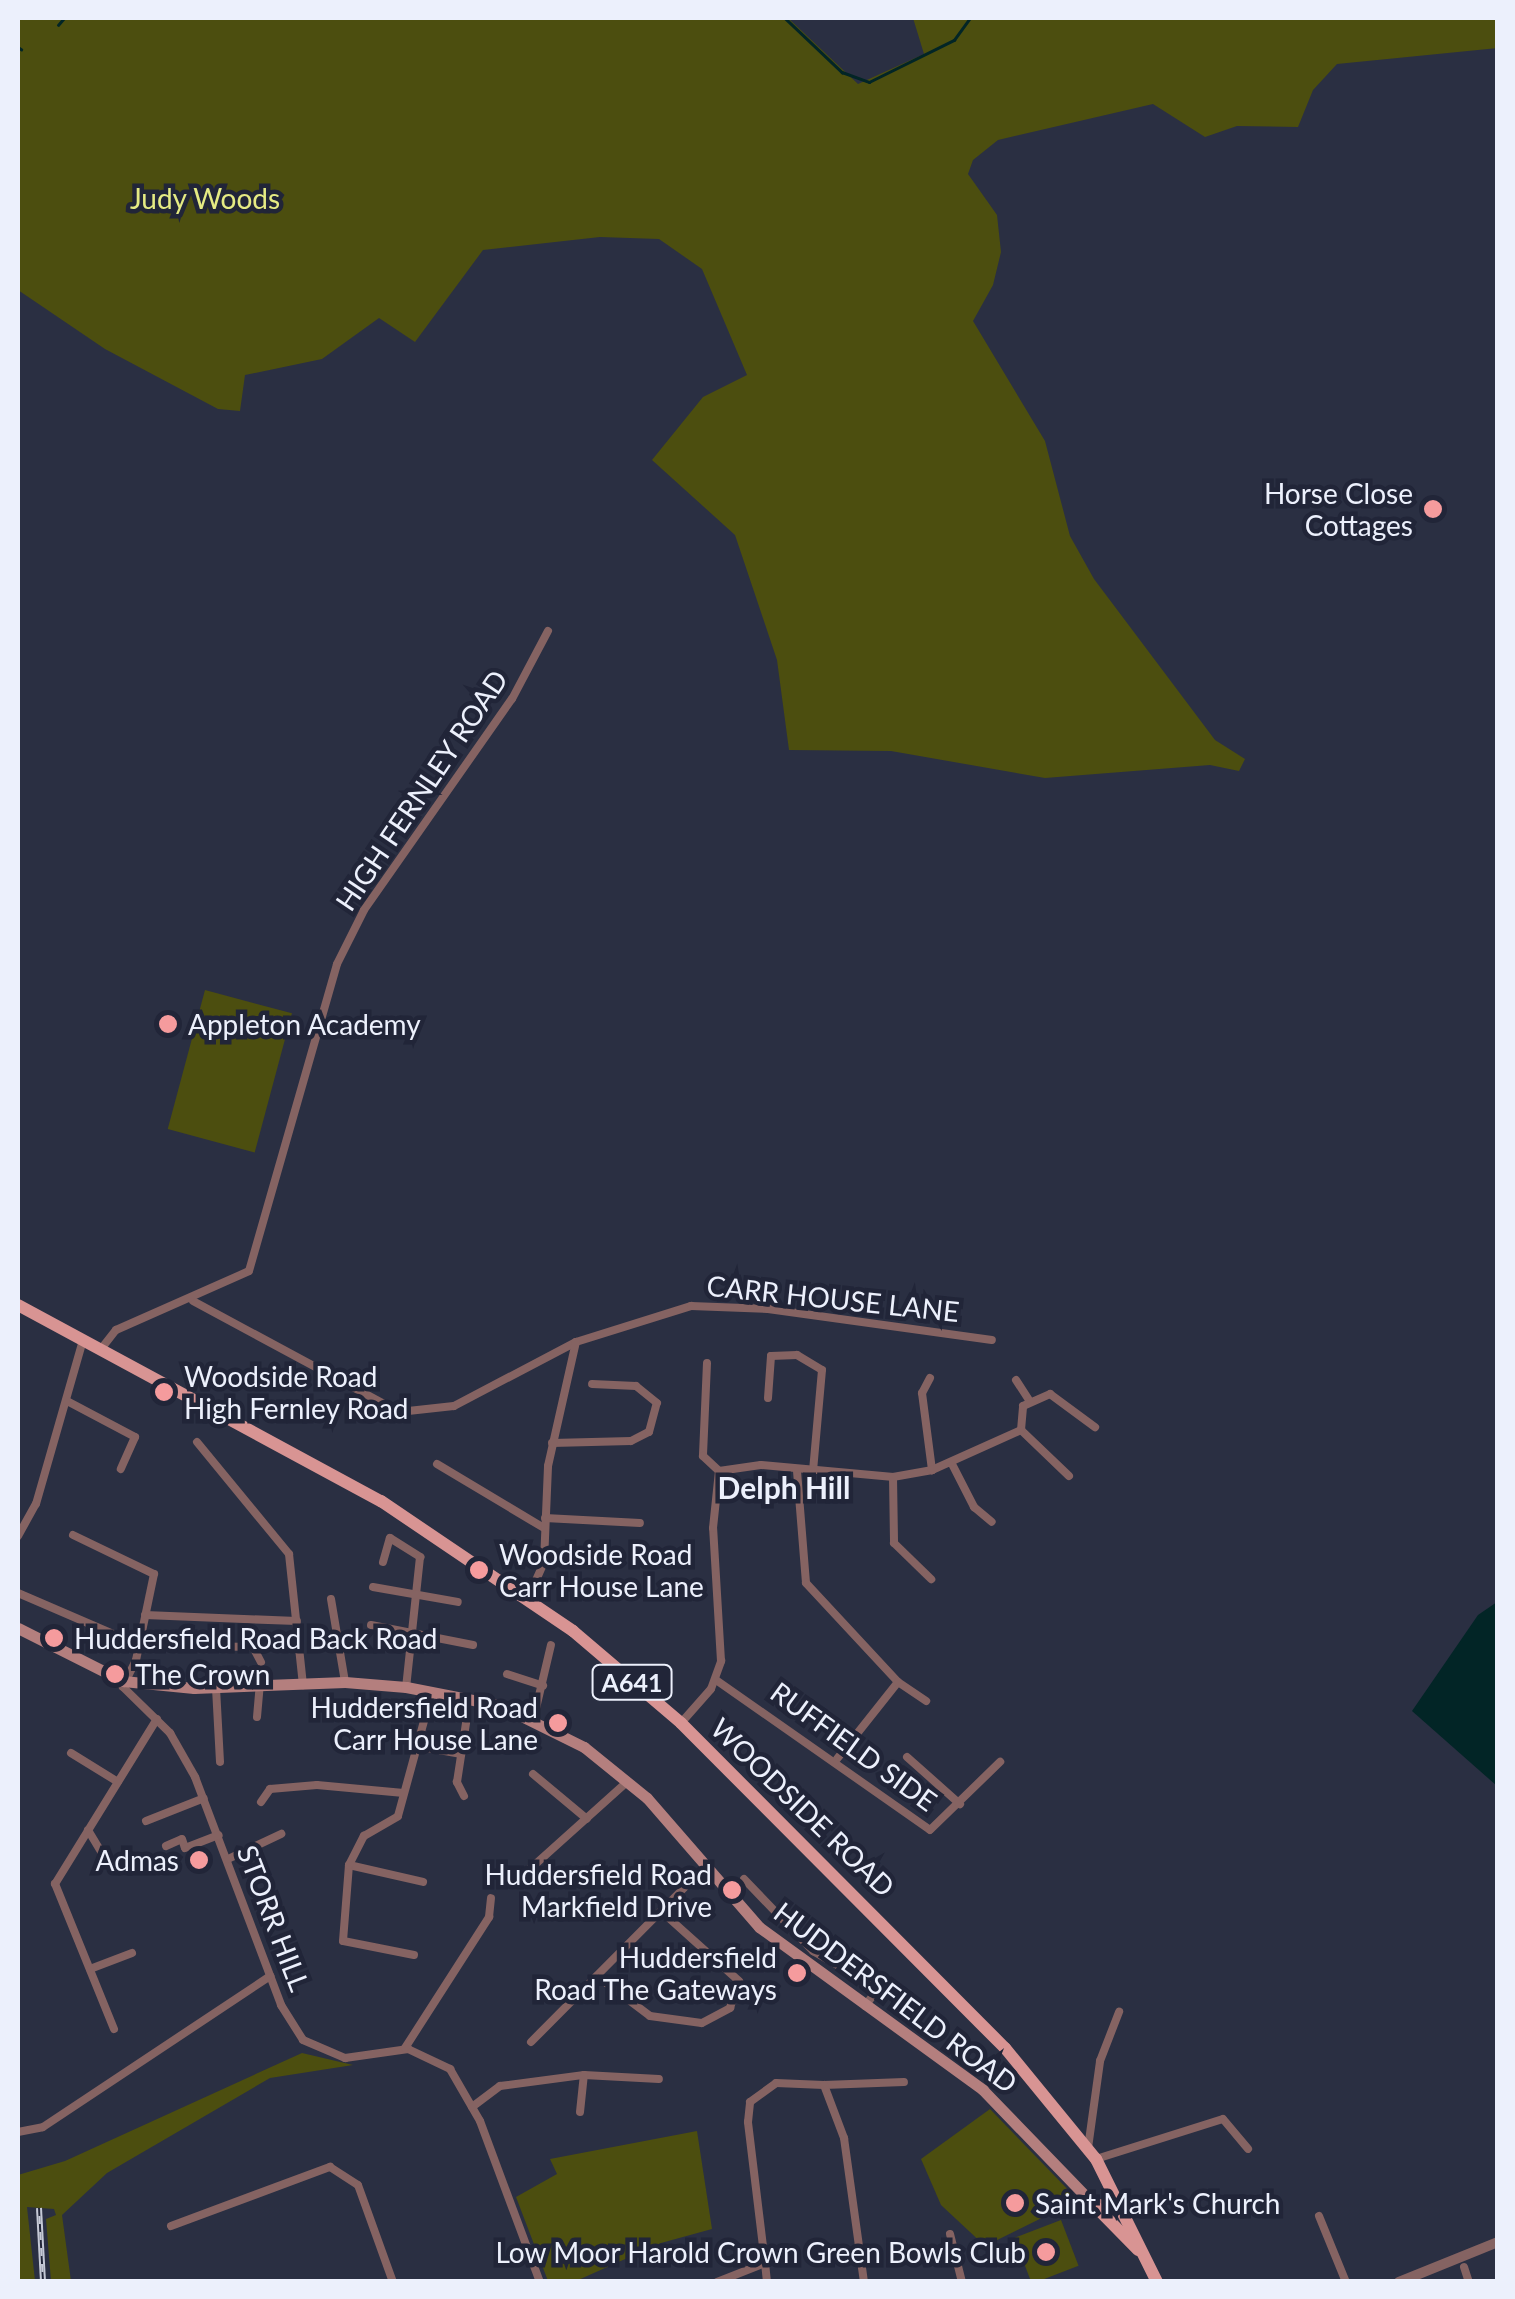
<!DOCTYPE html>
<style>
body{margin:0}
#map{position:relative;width:1515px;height:2299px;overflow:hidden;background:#2a2f42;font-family:Lato,sans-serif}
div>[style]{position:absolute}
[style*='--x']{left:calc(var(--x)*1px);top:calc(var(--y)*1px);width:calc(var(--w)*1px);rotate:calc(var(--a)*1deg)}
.green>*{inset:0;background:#4c4e0f;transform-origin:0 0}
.water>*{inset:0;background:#022526}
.stream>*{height:2.5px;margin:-1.25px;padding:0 1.25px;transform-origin:1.25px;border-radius:1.25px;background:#022526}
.minor>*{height:8px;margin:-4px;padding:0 4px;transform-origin:4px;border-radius:4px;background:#856362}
.tertiary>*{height:10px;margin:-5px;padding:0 5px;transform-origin:5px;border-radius:5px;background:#856362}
.secondary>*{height:11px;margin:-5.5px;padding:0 5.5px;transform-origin:5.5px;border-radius:5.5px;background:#b47f7e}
.primary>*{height:12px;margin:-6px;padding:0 6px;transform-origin:6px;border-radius:6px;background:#d89493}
.rail>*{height:6px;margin-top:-3px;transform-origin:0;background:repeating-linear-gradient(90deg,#212538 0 8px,#c5c9d6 0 16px);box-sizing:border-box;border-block:2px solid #c5c9d6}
.dots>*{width:28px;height:28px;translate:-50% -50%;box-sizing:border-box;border:5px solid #212538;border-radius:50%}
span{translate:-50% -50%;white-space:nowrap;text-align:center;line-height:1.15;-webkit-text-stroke:9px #212538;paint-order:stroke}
.shield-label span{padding:2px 8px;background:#212538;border:2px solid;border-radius:8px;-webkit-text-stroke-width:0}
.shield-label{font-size:25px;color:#ecf0fc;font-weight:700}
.park-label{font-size:28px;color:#e5eb83}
.poi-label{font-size:28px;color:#ecf0fc}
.right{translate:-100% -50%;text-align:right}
.left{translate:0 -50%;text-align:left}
.street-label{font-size:28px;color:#ecf0fc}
.neighbourhood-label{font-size:30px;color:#ecf0fc;font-weight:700}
.frame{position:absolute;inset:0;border:20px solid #ecf0fc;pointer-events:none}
</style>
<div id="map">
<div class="green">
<div style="clip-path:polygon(18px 18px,788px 18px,858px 84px,924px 54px,913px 18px,1497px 18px,1498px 48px,1337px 64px,1313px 90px,1298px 127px,1237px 126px,1205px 137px,1153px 104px,998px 140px,973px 160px,968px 174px,997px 215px,1001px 252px,993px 285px,973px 321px,1045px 441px,1070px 536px,1094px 579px,1215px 740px,1245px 759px,1239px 771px,1210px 765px,1045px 778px,891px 751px,789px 750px,777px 660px,735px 535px,652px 460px,703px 397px,747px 375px,702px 269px,659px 239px,600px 237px,483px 250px,415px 342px,379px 318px,322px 359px,245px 375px,240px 411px,218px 409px,105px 349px,18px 290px)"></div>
<div style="left:205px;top:990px;width:90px;height:144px;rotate:15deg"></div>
<div style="clip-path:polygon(302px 2053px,353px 2065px,270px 2078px,107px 2173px,62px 2215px,71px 2281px,51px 2281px,46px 2219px,56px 2215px,54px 2209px,27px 2207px,35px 2281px,18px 2281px,18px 2175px,65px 2161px)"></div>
<div style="clip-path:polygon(990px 2109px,1078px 2200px,985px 2246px,941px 2205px,921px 2159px)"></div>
<div style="clip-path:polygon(697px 2131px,712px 2229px,661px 2243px,576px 2281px,548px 2281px,516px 2197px,557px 2174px,550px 2159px)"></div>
<div style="left:1061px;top:2220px;width:49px;height:50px;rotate:69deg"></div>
</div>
<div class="water">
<div style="clip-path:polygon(1497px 1602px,1497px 1786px,1412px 1711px,1478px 1615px)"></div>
</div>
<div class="stream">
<div style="--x:685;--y:18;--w:6;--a:0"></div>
<div style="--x:785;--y:18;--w:79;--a:43.5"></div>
<div style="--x:842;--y:72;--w:29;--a:20"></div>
<div style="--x:869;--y:82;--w:95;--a:-26.3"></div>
<div style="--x:954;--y:40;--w:27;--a:-54"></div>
<div style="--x:58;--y:25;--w:9;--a:-49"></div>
<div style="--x:18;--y:47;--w:4;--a:34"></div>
</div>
<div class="minor">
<div style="--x:193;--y:1301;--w:234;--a:28.3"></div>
<div style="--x:399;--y:1412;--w:55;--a:-6.2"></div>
<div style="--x:454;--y:1406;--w:138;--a:-27.7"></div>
<div style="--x:576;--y:1342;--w:121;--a:-17.4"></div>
<div style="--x:691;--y:1306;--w:77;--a:2.2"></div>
<div style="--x:768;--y:1309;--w:226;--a:7.9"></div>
<div style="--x:101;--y:1349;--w:24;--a:-52"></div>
<div style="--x:116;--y:1330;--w:145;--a:-23.9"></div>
<div style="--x:249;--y:1271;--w:319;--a:-74"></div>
<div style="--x:337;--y:964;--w:60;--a:-63.4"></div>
<div style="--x:364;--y:910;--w:258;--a:-55"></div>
<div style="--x:512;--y:699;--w:77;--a:-62.1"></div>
<div style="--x:707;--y:1363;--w:93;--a:92.5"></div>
<div style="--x:703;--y:1456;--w:22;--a:43"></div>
<div style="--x:930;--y:1378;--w:17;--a:118"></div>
<div style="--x:922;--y:1393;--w:78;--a:82.6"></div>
<div style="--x:1016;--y:1380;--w:24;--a:57"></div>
<div style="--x:768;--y:1398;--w:42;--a:-85.9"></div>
<div style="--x:771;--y:1356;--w:26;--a:-2"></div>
<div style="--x:797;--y:1355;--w:29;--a:31"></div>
<div style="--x:822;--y:1370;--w:101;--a:95.1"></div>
<div style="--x:67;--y:1401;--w:77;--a:27.9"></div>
<div style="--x:135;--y:1437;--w:35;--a:114"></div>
<div style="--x:197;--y:1442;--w:145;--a:50.6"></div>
<div style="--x:289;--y:1554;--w:132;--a:83.9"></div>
<div style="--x:552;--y:1443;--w:79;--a:-1.5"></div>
<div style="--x:631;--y:1441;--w:20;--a:-27"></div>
<div style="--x:649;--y:1432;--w:30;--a:-75"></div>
<div style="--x:657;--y:1403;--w:27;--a:-141"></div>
<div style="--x:636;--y:1386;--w:44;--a:-177.4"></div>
<div style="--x:951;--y:1462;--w:51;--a:62.9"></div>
<div style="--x:974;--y:1507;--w:23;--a:40"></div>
<div style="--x:437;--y:1464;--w:125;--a:30.9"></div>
<div style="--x:797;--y:1471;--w:112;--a:85.4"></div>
<div style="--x:806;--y:1583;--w:135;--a:47.1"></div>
<div style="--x:898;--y:1682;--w:98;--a:128.4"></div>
<div style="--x:1069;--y:1476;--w:66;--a:-136.2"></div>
<div style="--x:1021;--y:1430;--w:24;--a:-85"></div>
<div style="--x:1023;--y:1406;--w:30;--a:-24"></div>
<div style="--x:1050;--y:1394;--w:56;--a:36.3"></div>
<div style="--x:893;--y:1477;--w:66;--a:89.1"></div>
<div style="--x:894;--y:1543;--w:52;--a:44.2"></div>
<div style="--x:545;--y:1518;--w:95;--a:3"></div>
<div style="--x:73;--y:1535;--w:90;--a:25.7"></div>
<div style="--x:154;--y:1574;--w:88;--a:101.8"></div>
<div style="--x:136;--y:1660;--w:30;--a:116"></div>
<div style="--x:123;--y:1687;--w:66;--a:44.4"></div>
<div style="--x:170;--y:1733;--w:51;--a:60.4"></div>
<div style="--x:195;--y:1777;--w:244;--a:69.3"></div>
<div style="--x:281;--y:2005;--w:41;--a:57.8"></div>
<div style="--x:303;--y:2040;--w:46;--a:23.2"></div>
<div style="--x:345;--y:2058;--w:64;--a:-8.1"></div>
<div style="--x:408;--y:2049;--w:47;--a:25.5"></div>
<div style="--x:450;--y:2069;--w:60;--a:60"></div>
<div style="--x:480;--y:2121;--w:172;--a:69.6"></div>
<div style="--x:18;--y:1536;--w:37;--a:-61"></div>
<div style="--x:36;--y:1504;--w:171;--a:-74"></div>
<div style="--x:383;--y:1562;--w:25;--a:-74"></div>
<div style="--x:390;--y:1538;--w:36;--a:32"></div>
<div style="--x:420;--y:1557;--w:131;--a:96.1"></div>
<div style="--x:373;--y:1587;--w:86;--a:10"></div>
<div style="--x:18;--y:1593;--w:132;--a:23.3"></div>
<div style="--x:139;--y:1645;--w:114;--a:1"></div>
<div style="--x:253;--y:1647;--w:17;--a:62"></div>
<div style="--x:529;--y:1596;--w:37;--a:-66"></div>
<div style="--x:544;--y:1562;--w:96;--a:-87.6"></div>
<div style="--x:548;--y:1466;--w:127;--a:-77.3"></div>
<div style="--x:331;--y:1599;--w:84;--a:80.4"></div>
<div style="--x:145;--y:1615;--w:152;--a:2.3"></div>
<div style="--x:371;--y:1625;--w:104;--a:11.1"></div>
<div style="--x:507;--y:1674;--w:38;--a:18"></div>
<div style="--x:716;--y:1680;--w:261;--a:35"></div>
<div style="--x:930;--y:1830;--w:98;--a:-44.2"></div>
<div style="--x:898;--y:1682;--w:34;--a:34"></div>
<div style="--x:216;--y:1688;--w:74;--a:86.9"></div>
<div style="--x:257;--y:1717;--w:32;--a:-85"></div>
<div style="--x:533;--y:1721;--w:78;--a:-76.7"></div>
<div style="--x:681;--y:1723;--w:45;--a:-48.6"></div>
<div style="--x:711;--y:1689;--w:30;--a:-70"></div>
<div style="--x:721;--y:1661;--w:133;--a:-93.4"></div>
<div style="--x:713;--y:1528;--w:57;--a:-84"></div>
<div style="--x:719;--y:1471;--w:42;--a:-8.1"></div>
<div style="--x:761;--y:1465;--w:133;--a:5.2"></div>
<div style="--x:893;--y:1477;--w:40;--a:-10"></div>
<div style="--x:932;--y:1470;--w:98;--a:-24.2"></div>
<div style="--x:417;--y:1746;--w:45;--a:10.3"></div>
<div style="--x:71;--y:1753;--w:55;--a:31.7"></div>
<div style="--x:907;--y:1757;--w:71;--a:41.6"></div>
<div style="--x:533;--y:1774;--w:70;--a:39.8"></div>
<div style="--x:464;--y:1796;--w:16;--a:-117"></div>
<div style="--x:457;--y:1782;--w:60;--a:-81.3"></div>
<div style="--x:261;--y:1802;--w:16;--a:-55"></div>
<div style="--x:270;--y:1789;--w:47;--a:-4.9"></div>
<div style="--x:317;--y:1785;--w:87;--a:5.3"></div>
<div style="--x:146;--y:1821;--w:62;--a:-21.6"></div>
<div style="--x:88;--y:1830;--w:33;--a:59"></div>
<div style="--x:166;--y:1846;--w:17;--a:-24"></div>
<div style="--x:182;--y:1839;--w:9;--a:72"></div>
<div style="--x:185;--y:1848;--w:36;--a:-21"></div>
<div style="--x:228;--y:1859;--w:59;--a:-25.3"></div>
<div style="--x:349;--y:1865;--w:76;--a:12.9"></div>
<div style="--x:520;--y:1878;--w:144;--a:-41.9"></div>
<div style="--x:744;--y:1879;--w:100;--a:46.2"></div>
<div style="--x:813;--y:1951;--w:30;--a:30"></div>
<div style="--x:839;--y:1966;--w:31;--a:9"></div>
<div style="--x:870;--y:1971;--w:23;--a:80"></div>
<div style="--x:874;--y:1994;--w:15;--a:127"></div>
<div style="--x:414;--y:1955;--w:72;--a:-168.8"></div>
<div style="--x:343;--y:1941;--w:76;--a:-85.5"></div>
<div style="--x:349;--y:1865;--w:33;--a:-63"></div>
<div style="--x:364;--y:1836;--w:39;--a:-30"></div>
<div style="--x:398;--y:1816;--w:129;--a:-74.7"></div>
<div style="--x:90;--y:1969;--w:45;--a:-20.9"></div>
<div style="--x:597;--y:1976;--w:66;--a:37"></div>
<div style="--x:650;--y:2016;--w:52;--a:7.7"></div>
<div style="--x:702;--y:2023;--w:32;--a:-28"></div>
<div style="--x:730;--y:2008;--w:28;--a:-72"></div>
<div style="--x:739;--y:1981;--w:105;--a:-138.1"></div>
<div style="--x:114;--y:2029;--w:157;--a:-112.1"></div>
<div style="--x:55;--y:1884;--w:194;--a:-58.3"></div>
<div style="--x:531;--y:2042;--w:248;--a:-45.2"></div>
<div style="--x:405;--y:2048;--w:156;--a:-57.3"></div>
<div style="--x:489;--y:1917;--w:19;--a:-84"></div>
<div style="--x:824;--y:2085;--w:80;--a:-2.1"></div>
<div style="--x:472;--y:2107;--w:35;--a:-37"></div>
<div style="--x:500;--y:2086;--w:85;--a:-7.5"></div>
<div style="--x:584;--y:2075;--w:75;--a:3.1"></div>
<div style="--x:580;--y:2112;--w:37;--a:-84"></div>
<div style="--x:18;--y:2132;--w:25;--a:-11"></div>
<div style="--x:43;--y:2127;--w:273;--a:-33.6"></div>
<div style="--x:1088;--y:2148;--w:88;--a:-82.1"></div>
<div style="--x:1100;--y:2061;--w:53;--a:-68.8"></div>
<div style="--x:1096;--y:2159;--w:133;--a:-17.5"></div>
<div style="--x:1223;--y:2119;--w:39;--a:50"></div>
<div style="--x:1319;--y:2216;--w:71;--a:67.8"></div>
<div style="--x:171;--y:2226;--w:170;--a:-20.4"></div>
<div style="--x:330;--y:2167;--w:33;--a:33"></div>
<div style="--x:358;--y:2185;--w:103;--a:70.2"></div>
<div style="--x:950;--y:2234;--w:49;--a:76"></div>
<div style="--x:765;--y:2263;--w:19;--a:84"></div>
<div style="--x:1464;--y:2267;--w:16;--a:72"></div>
<div style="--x:717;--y:2282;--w:52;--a:-21.6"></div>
<div style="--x:765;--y:2263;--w:142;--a:-96.9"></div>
<div style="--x:748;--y:2122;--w:20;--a:-84"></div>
<div style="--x:750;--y:2102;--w:32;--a:-36"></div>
<div style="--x:776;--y:2083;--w:48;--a:2.4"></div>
<div style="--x:824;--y:2085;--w:57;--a:69.3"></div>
<div style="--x:844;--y:2138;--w:145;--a:82.1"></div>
</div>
<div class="tertiary">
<div style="--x:1399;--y:2282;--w:107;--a:-22"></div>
</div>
<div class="secondary">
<div style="--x:18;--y:1628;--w:118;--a:26.8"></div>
<div style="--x:123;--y:1681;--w:71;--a:5.6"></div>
<div style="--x:194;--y:1688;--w:151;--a:-2.3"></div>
<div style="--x:345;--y:1682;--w:61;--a:4.7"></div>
<div style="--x:406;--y:1687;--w:95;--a:11"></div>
<div style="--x:499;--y:1705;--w:95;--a:26.3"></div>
<div style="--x:584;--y:1747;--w:81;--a:39"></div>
<div style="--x:647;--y:1798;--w:171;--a:49"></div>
<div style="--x:759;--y:1927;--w:277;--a:36"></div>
<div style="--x:983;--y:2090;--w:157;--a:46"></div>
<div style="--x:1092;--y:2203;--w:30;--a:9"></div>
</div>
<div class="primary">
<div style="--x:18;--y:1305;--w:413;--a:28.4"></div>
<div style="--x:381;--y:1501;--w:232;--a:34.1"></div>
<div style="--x:573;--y:1631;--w:142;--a:40.4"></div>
<div style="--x:681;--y:1723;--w:459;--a:45.1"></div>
<div style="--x:1005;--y:2048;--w:144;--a:50.7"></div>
<div style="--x:1096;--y:2159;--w:137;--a:63.6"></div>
<div style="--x:1092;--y:2203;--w:66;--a:45.6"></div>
</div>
<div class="rail">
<div style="--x:39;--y:2208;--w:74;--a:86.9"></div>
</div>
<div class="dots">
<div style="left:1433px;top:509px;background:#f59b9d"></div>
<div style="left:168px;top:1024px;background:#f59b9d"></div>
<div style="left:164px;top:1392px;background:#f59b9d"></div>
<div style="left:479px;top:1570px;background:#f59b9d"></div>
<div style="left:54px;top:1638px;background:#f59b9d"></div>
<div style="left:115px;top:1674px;background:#f59b9d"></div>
<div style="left:558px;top:1723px;background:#f59b9d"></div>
<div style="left:199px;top:1860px;background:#f59b9d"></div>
<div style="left:732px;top:1890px;background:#f59b9d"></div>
<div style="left:797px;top:1973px;background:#f59b9d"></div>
<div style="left:1015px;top:2203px;background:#f59b9d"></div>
<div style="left:1046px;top:2252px;background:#f59b9d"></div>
</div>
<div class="shield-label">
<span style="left:632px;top:1682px">A641</span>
</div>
<div class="park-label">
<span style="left:205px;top:198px">Judy Woods</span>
</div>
<div class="poi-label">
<span class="right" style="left:1413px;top:509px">Horse Close<br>Cottages</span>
<span class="left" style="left:188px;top:1024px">Appleton Academy</span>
<span class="left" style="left:184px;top:1392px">Woodside Road<br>High Fernley Road</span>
<span class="left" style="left:499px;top:1570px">Woodside Road<br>Carr House Lane</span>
<span class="left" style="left:74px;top:1638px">Huddersfield Road Back Road</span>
<span class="left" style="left:135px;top:1674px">The Crown</span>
<span class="right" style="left:538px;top:1723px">Huddersfield Road<br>Carr House Lane</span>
<span class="right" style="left:179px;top:1860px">Admas</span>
<span class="right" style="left:712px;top:1890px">Huddersfield Road<br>Markfield Drive</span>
<span class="right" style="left:777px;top:1973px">Huddersfield<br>Road The Gateways</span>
<span class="left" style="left:1035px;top:2203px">Saint Mark's Church</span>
<span class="right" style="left:1026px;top:2252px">Low Moor Harold Crown Green Bowls Club</span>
</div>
<div class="street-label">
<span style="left:421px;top:790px;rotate:-56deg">HIGH FERNLEY ROAD</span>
<span style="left:833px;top:1298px;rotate:6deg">CARR HOUSE LANE</span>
<span style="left:854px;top:1746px;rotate:36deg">RUFFIELD SIDE</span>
<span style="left:803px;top:1807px;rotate:44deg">WOODSIDE ROAD</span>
<span style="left:274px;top:1918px;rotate:69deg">STORR HILL</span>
<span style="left:896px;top:1997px;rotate:37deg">HUDDERSFIELD ROAD</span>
</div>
<div class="neighbourhood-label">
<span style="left:784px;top:1487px">Delph Hill</span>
</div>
<div class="frame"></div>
</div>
